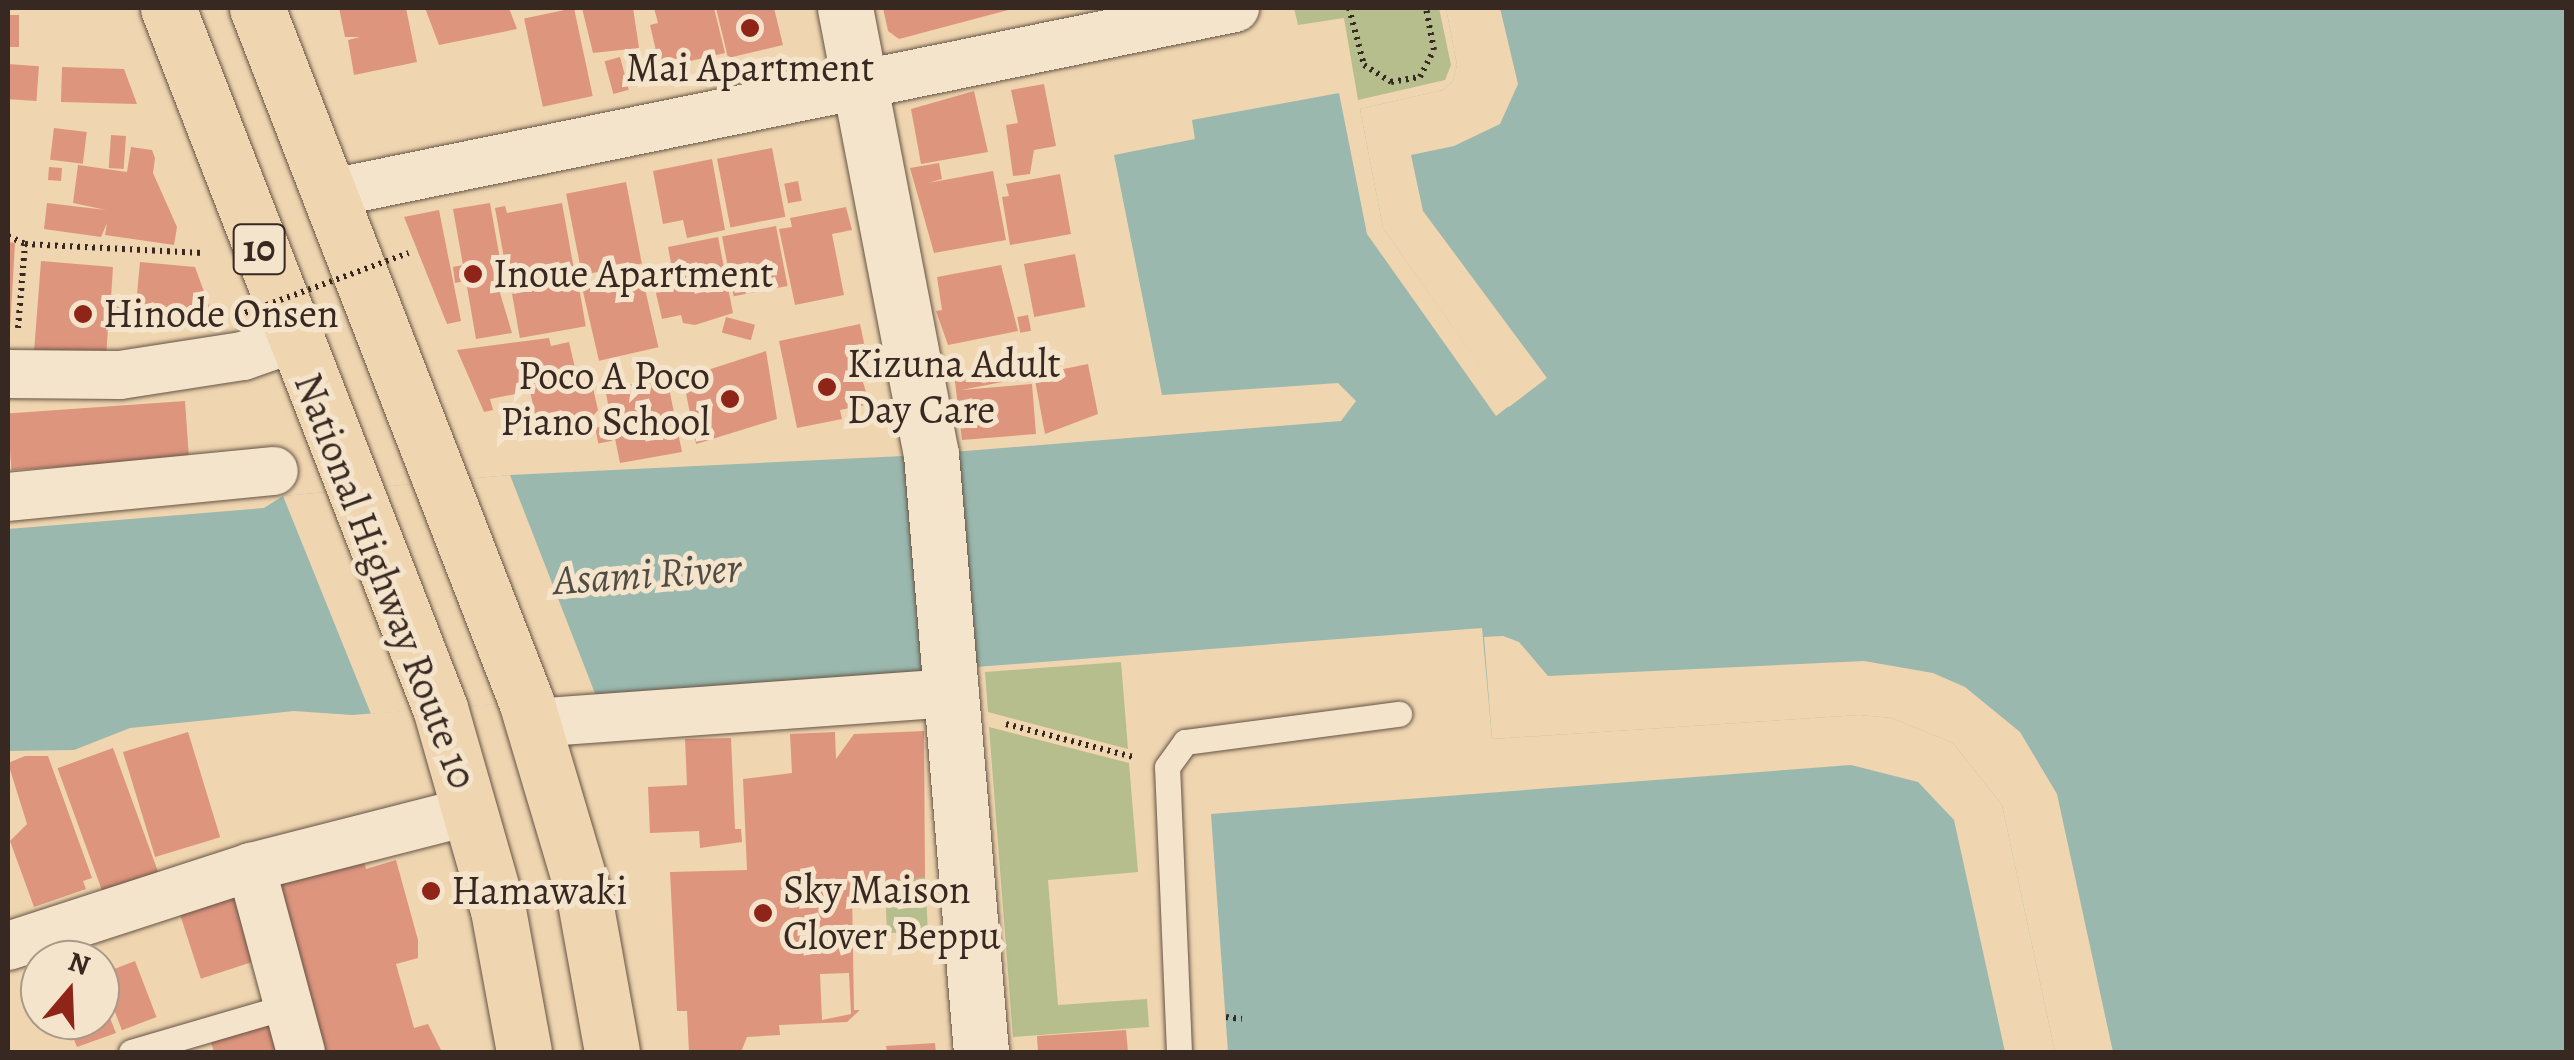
<!DOCTYPE html>
<style>
body{margin:0}
#map{position:relative;width:2574px;height:1060px;overflow:hidden;background:#efd5b0;font-family:Alegreya,serif}
div>[style]{position:absolute}
[style*='--x']{left:calc(var(--x)*1px);top:calc(var(--y)*1px);width:calc(var(--w)*1px);rotate:calc(var(--a)*1deg)}
.green>*{inset:0;background:#b6be8d}
.water>*{inset:0;background:#9ab8ae}
.pier>*{inset:0;background:#efd5b0}
.building>*{inset:0;background:#de957e;transform-origin:0 0}
.path>*{height:6px;margin-top:-3px;transform-origin:0;background:repeating-linear-gradient(90deg,#372921 0 2.5px,transparent 0 7.5px)}
.roads{filter:drop-shadow(0 0 2px #655445) drop-shadow(0 0 2px #655445)}
.lane>*{height:25px;margin:-12.5px;padding:0 12.5px;transform-origin:12.5px;border-radius:12.5px;background:#f5e4cc}
.street>*{height:48px;margin:-24px;padding:0 24px;transform-origin:24px;border-radius:24px;background:#f5e4cc}
.secondary>*{height:55px;margin:-27.5px;padding:0 27.5px;transform-origin:27.5px;border-radius:27.5px;background:#f5e4cc}
.highway>*{height:55px;margin:-27.5px;padding:0 27.5px;transform-origin:27.5px;border-radius:27.5px;background:#efd5b0}
.path-bridge>*{height:6px;margin-top:-3px;transform-origin:0;background:repeating-linear-gradient(90deg,#372921 0 2.5px,transparent 0 7.5px)}
.dots>*{width:28px;height:28px;translate:-50% -50%;box-sizing:border-box;border:5px solid #f5e4cc;border-radius:50%}
span{translate:-50% -50%;white-space:nowrap;text-align:center;line-height:1.15;-webkit-text-stroke:10px #f5e4cc;paint-order:stroke}
.shield-label span{padding:2px 8px;background:#f5e4cc;border:2px solid;border-radius:8px;-webkit-text-stroke-width:0}
.shield-label{font-size:38px;color:#372921;font-weight:700}
.poi-label{font-size:40px;color:#372921}
.left{translate:0 -50%;text-align:left}
.right{translate:-100% -50%;text-align:right}
.street-label{font-size:40px;color:#372921}
.water-label{font-size:42px;color:#504d44;font-style:italic}
.frame{position:absolute;inset:0;border:10px solid #372921;pointer-events:none}
.north{position:absolute;left:20px;top:940px;width:100px;height:100px;box-sizing:border-box;background:#f5e4cc;border:2px solid #a99988;border-radius:50%;rotate:19deg;font-size:28px;font-weight:700;line-height:40px;text-align:center;color:#372921}
.north::after{content:'';display:block;margin:auto;width:35px;height:45px;background:#8f2418;clip-path:polygon(50% 0,100% 100%,50% 72%,0 100%)}
</style>
<div id="map">
<div class="green">
<div style="clip-path:polygon(1294px 8px,1439px 8px,1451px 65px,1445px 80px,1358px 100px,1344px 18px,1298px 25px)"></div>
<div style="clip-path:polygon(1121px 662px,1128px 749px,988px 712px,985px 672px)"></div>
<div style="clip-path:polygon(989px 727px,1129px 763px,1138px 872px,1048px 880px,1058px 1005px,1147px 999px,1149px 1027px,1013px 1037px)"></div>
<div style="clip-path:polygon(925px 877px,928px 932px,887px 933px,885px 885px,892px 878px)"></div>
</div>
<div class="water">
<div style="clip-path:polygon(1446px 8px,2566px 8px,2566px 1052px,2055px 1052px,2002px 805px,1953px 743px,1892px 718px,1859px 715px,1492px 739px,1482px 628px,352px 715px,294px 711px,130px 728px,74px 750px,8px 751px,8px 529px,264px 508px,283px 496px,510px 475px,903px 456px,1341px 421px,1356px 401px,1338px 383px,1162px 395px,1114px 155px,1195px 139px,1192px 120px,1339px 93px,1367px 234px,1496px 416px,1509px 406px,1383px 228px,1360px 109px,1443px 90px,1453px 81px,1457px 65px)"></div>
<div style="clip-path:polygon(1851px 765px,1918px 782px,1954px 820px,2005px 1052px,1228px 1052px,1211px 814px)"></div>
</div>
<div class="pier">
<div style="clip-path:polygon(1446px 8px,1500px 8px,1518px 84px,1500px 124px,1454px 146px,1411px 155px,1423px 211px,1547px 378px,1509px 407px,1383px 228px,1360px 109px,1443px 90px,1453px 81px,1457px 65px)"></div>
<div style="clip-path:polygon(510px 475px,596px 696px,371px 714px,283px 496px)"></div>
<div style="clip-path:polygon(1503px 636px,1519px 642px,1548px 676px,1864px 661px,1933px 673px,1965px 687px,2020px 732px,2057px 794px,2113px 1052px,2055px 1052px,2002px 805px,1953px 743px,1892px 718px,1859px 715px,1492px 739px,1484px 637px)"></div>
</div>
<div class="building">
<div style="clip-path:polygon(339px 8px,406px 8px,417px 62px,354px 75px,348px 40px,360px 37px,345px 37px)"></div>
<div style="clip-path:polygon(425px 8px,509px 8px,517px 29px,439px 45px)"></div>
<div style="left:574px;top:8px;width:90px;height:51px;rotate:78deg"></div>
<div style="clip-path:polygon(582px 8px,633px 8px,639px 48px,593px 53px)"></div>
<div style="clip-path:polygon(654px 8px,714px 8px,725px 53px,660px 68px,650px 25px,658px 23px)"></div>
<div style="clip-path:polygon(716px 8px,774px 8px,783px 45px,728px 58px)"></div>
<div style="clip-path:polygon(883px 8px,1012px 8px,1012px 9px,899px 39px,888px 31px)"></div>
<div style="left:8px;top:15px;width:11px;height:32px"></div>
<div style="left:620px;top:57px;width:34px;height:16px;rotate:75deg"></div>
<div style="left:8px;top:64px;width:31px;height:35px;rotate:4deg"></div>
<div style="clip-path:polygon(62px 67px,124px 69px,137px 104px,61px 102px)"></div>
<div style="clip-path:polygon(1044px 84px,1056px 146px,1034px 150px,1030px 174px,1013px 176px,1006px 125px,1018px 123px,1011px 90px)"></div>
<div style="clip-path:polygon(974px 91px,988px 152px,921px 164px,911px 109px)"></div>
<div style="left:54px;top:128px;width:33px;height:32px;rotate:7deg"></div>
<div style="left:111px;top:135px;width:15px;height:33px;rotate:4deg"></div>
<div style="clip-path:polygon(131px 147px,152px 150px,155px 158px,153px 173px,177px 227px,174px 245px,105px 235px,107px 223px,101px 237px,44px 229px,47px 203px,106px 210px,73px 203px,78px 165px,127px 172px)"></div>
<div style="left:772px;top:148px;width:70px;height:56px;rotate:79deg"></div>
<div style="clip-path:polygon(712px 159px,725px 230px,687px 238px,683px 220px,663px 224px,653px 171px)"></div>
<div style="clip-path:polygon(939px 163px,942px 179px,928px 183px,993px 171px,1006px 240px,934px 253px,910px 168px)"></div>
<div style="left:49px;top:167px;width:13px;height:13px;rotate:4deg"></div>
<div style="clip-path:polygon(1060px 174px,1071px 234px,1010px 245px,1002px 197px,1009px 196px,1006px 184px)"></div>
<div style="left:798px;top:181px;width:20px;height:14px;rotate:79deg"></div>
<div style="left:626px;top:182px;width:83px;height:61px;rotate:79deg"></div>
<div style="clip-path:polygon(490px 203px,500px 259px,490px 260px,512px 333px,476px 339px,466px 281px,455px 283px,453px 267px,463px 265px,453px 209px)"></div>
<div style="clip-path:polygon(562px 203px,575px 275px,509px 286px,495px 208px,505px 206px,507px 213px)"></div>
<div style="clip-path:polygon(846px 207px,852px 230px,832px 234px,844px 295px,795px 305px,779px 229px,792px 227px,790px 218px)"></div>
<div style="clip-path:polygon(439px 210px,461px 321px,447px 324px,404px 217px)"></div>
<div style="left:776px;top:226px;width:61px;height:55px;rotate:79deg"></div>
<div style="clip-path:polygon(718px 237px,733px 313px,695px 325px,683px 323px,681px 315px,662px 319px,655px 289px,675px 285px,668px 247px)"></div>
<div style="clip-path:polygon(8px 242px,15px 243px,10px 329px,8px 329px)"></div>
<div style="left:1075px;top:254px;width:54px;height:52px;rotate:79deg"></div>
<div style="clip-path:polygon(41px 261px,113px 267px,111px 298px,130px 304px,128px 324px,108px 328px,106px 358px,34px 352px)"></div>
<div style="clip-path:polygon(140px 262px,195px 267px,211px 311px,136px 305px)"></div>
<div style="clip-path:polygon(1001px 265px,1018px 331px,948px 345px,936px 311px,942px 310px,937px 277px)"></div>
<div style="left:642px;top:276px;width:73px;height:61px;rotate:77deg"></div>
<div style="left:578px;top:282px;width:45px;height:67px;rotate:80deg"></div>
<div style="left:1028px;top:315px;width:16px;height:11px;rotate:79deg"></div>
<div style="left:726px;top:317px;width:30px;height:16px;rotate:15deg"></div>
<div style="clip-path:polygon(860px 324px,868px 362px,857px 364px,870px 404px,840px 410px,842px 419px,797px 428px,779px 341px)"></div>
<div style="clip-path:polygon(549px 338px,551px 346px,569px 342px,575px 368px,588px 366px,598px 410px,593px 416px,537px 423px,530px 391px,490px 399px,493px 410px,484px 412px,457px 350px)"></div>
<div style="clip-path:polygon(766px 351px,777px 419px,696px 444px,683px 378px)"></div>
<div style="clip-path:polygon(1029px 360px,1033px 376px,961px 390px,1032px 384px,1036px 434px,962px 440px,954px 374px)"></div>
<div style="clip-path:polygon(1088px 364px,1098px 414px,1045px 434px,1034px 375px)"></div>
<div style="clip-path:polygon(659px 379px,661px 389px,669px 388px,682px 452px,620px 463px,605px 389px)"></div>
<div style="left:185px;top:401px;width:57px;height:178px;rotate:86deg"></div>
<div style="left:609px;top:425px;width:16px;height:14px;rotate:79deg"></div>
<div style="clip-path:polygon(evenodd,924px 731px,925px 877px,852px 891px,854px 1010px,860px 1010px,847px 1022px,779px 1025px,780px 1035px,747px 1037px,741px 1052px,689px 1052px,687px 1011px,677px 1011px,670px 872px,747px 870px,743px 779px,792px 773px,790px 734px,835px 732px,836px 759px,854px 734px,924px 731px,849px 973px,851px 1014px,822px 1020px,820px 974px,849px 973px)"></div>
<div style="left:188px;top:732px;width:110px;height:68px;rotate:73deg"></div>
<div style="clip-path:polygon(731px 738px,735px 829px,741px 829px,742px 842px,700px 848px,699px 831px,650px 833px,648px 787px,687px 785px,685px 739px)"></div>
<div style="left:113px;top:748px;width:132px;height:59px;rotate:70deg"></div>
<div style="clip-path:polygon(25px 756px,48px 756px,92px 878px,83px 881px,86px 889px,34px 907px,10px 841px,27px 824px,8px 763px)"></div>
<div style="clip-path:polygon(396px 860px,418px 940px,418px 958px,396px 964px,414px 1028px,428px 1024px,442px 1052px,316px 1052px,269px 888px,364px 862px,366px 869px)"></div>
<div style="left:237px;top:886px;width:77px;height:63px;rotate:72deg"></div>
<div style="left:135px;top:961px;width:60px;height:37px;rotate:69deg"></div>
<div style="clip-path:polygon(100px 993px,116px 1033px,77px 1047px,66px 1020px,100px 1020px)"></div>
<div style="clip-path:polygon(275px 1016px,286px 1052px,214px 1052px,209px 1036px)"></div>
<div style="clip-path:polygon(1126px 1030px,1128px 1052px,1038px 1052px,1037px 1036px)"></div>
<div style="clip-path:polygon(935px 1043px,936px 1052px,887px 1052px,886px 1046px)"></div>
</div>
<div class="path">
<div style="--x:1349;--y:8;--w:59;--a:75.3"></div>
<div style="--x:1364;--y:65;--w:32;--a:32"></div>
<div style="--x:1391;--y:82;--w:29;--a:-10"></div>
<div style="--x:1420;--y:77;--w:30;--a:-63"></div>
<div style="--x:1434;--y:50;--w:43;--a:-100.8"></div>
<div style="--x:8;--y:236;--w:19;--a:25"></div>
<div style="--x:18;--y:328;--w:84;--a:-85.2"></div>
<div style="--x:25;--y:244;--w:178;--a:2.9"></div>
<div style="--x:1006;--y:724;--w:132;--a:14.5"></div>
<div style="--x:1226;--y:1017;--w:16;--a:7"></div>
</div>
<div class="roads">
<div class="lane">
<div style="--x:131;--y:1052;--w:164;--a:-16.3"></div>
<div style="--x:1179;--y:1052;--w:285;--a:-92.4"></div>
<div style="--x:1167;--y:767;--w:31;--a:-54"></div>
<div style="--x:1185;--y:742;--w:216;--a:-7.5"></div>
</div>
<div class="street">
<div style="--x:327;--y:194;--w:927;--a:-11.58"></div>
<div style="--x:8;--y:374;--w:112;--a:0.5"></div>
<div style="--x:120;--y:375;--w:124;--a:-8.8"></div>
<div style="--x:243;--y:356;--w:54;--a:-19.4"></div>
<div style="--x:8;--y:497;--w:267;--a:-5.6"></div>
<div style="--x:532;--y:723;--w:424;--a:-4.1"></div>
<div style="--x:251;--y:867;--w:192;--a:74.9"></div>
<div style="--x:8;--y:946;--w:256;--a:-18"></div>
<div style="--x:251;--y:867;--w:227;--a:-14.3"></div>
</div>
<div class="secondary">
<div style="--x:845;--y:8;--w:454;--a:79.1"></div>
<div style="--x:931;--y:454;--w:600;--a:85.22"></div>
</div>
<div class="highway">
<div style="--x:168;--y:8;--w:751;--a:68.77"></div>
<div style="--x:440;--y:708;--w:210;--a:74"></div>
<div style="--x:498;--y:910;--w:144;--a:79.6"></div>
<div style="--x:257;--y:8;--w:743;--a:68.79"></div>
<div style="--x:526;--y:701;--w:203;--a:73.4"></div>
<div style="--x:584;--y:896;--w:158;--a:79.8"></div>
</div>
</div>
<div class="path-bridge">
<div style="--x:231;--y:318;--w:189;--a:-20.1"></div>
</div>
<div class="dots">
<div style="left:750px;top:28px;background:#8f2418"></div>
<div style="left:473px;top:274px;background:#8f2418"></div>
<div style="left:83px;top:314px;background:#8f2418"></div>
<div style="left:827px;top:387px;background:#8f2418"></div>
<div style="left:730px;top:399px;background:#8f2418"></div>
<div style="left:431px;top:891px;background:#8f2418"></div>
<div style="left:763px;top:913px;background:#8f2418"></div>
</div>
<div class="shield-label">
<span style="left:259px;top:249px">10</span>
</div>
<div class="poi-label">
<span style="left:750px;top:68px">Mai Apartment</span>
<span class="left" style="left:493px;top:274px">Inoue Apartment</span>
<span class="left" style="left:103px;top:314px">Hinode Onsen</span>
<span class="left" style="left:847px;top:387px">Kizuna Adult<br>Day Care</span>
<span class="right" style="left:710px;top:399px">Poco A Poco<br>Piano School</span>
<span class="left" style="left:783px;top:913px">Sky Maison<br>Clover Beppu</span>
<span class="left" style="left:451px;top:891px">Hamawaki</span>
</div>
<div class="street-label">
<span style="left:385px;top:581px;rotate:69deg">National Highway Route 10</span>
</div>
<div class="water-label">
<span style="left:647px;top:574px;rotate:-4deg">Asami River</span>
</div>
<div class="frame"></div>
<div class="north">N</div>
</div>
